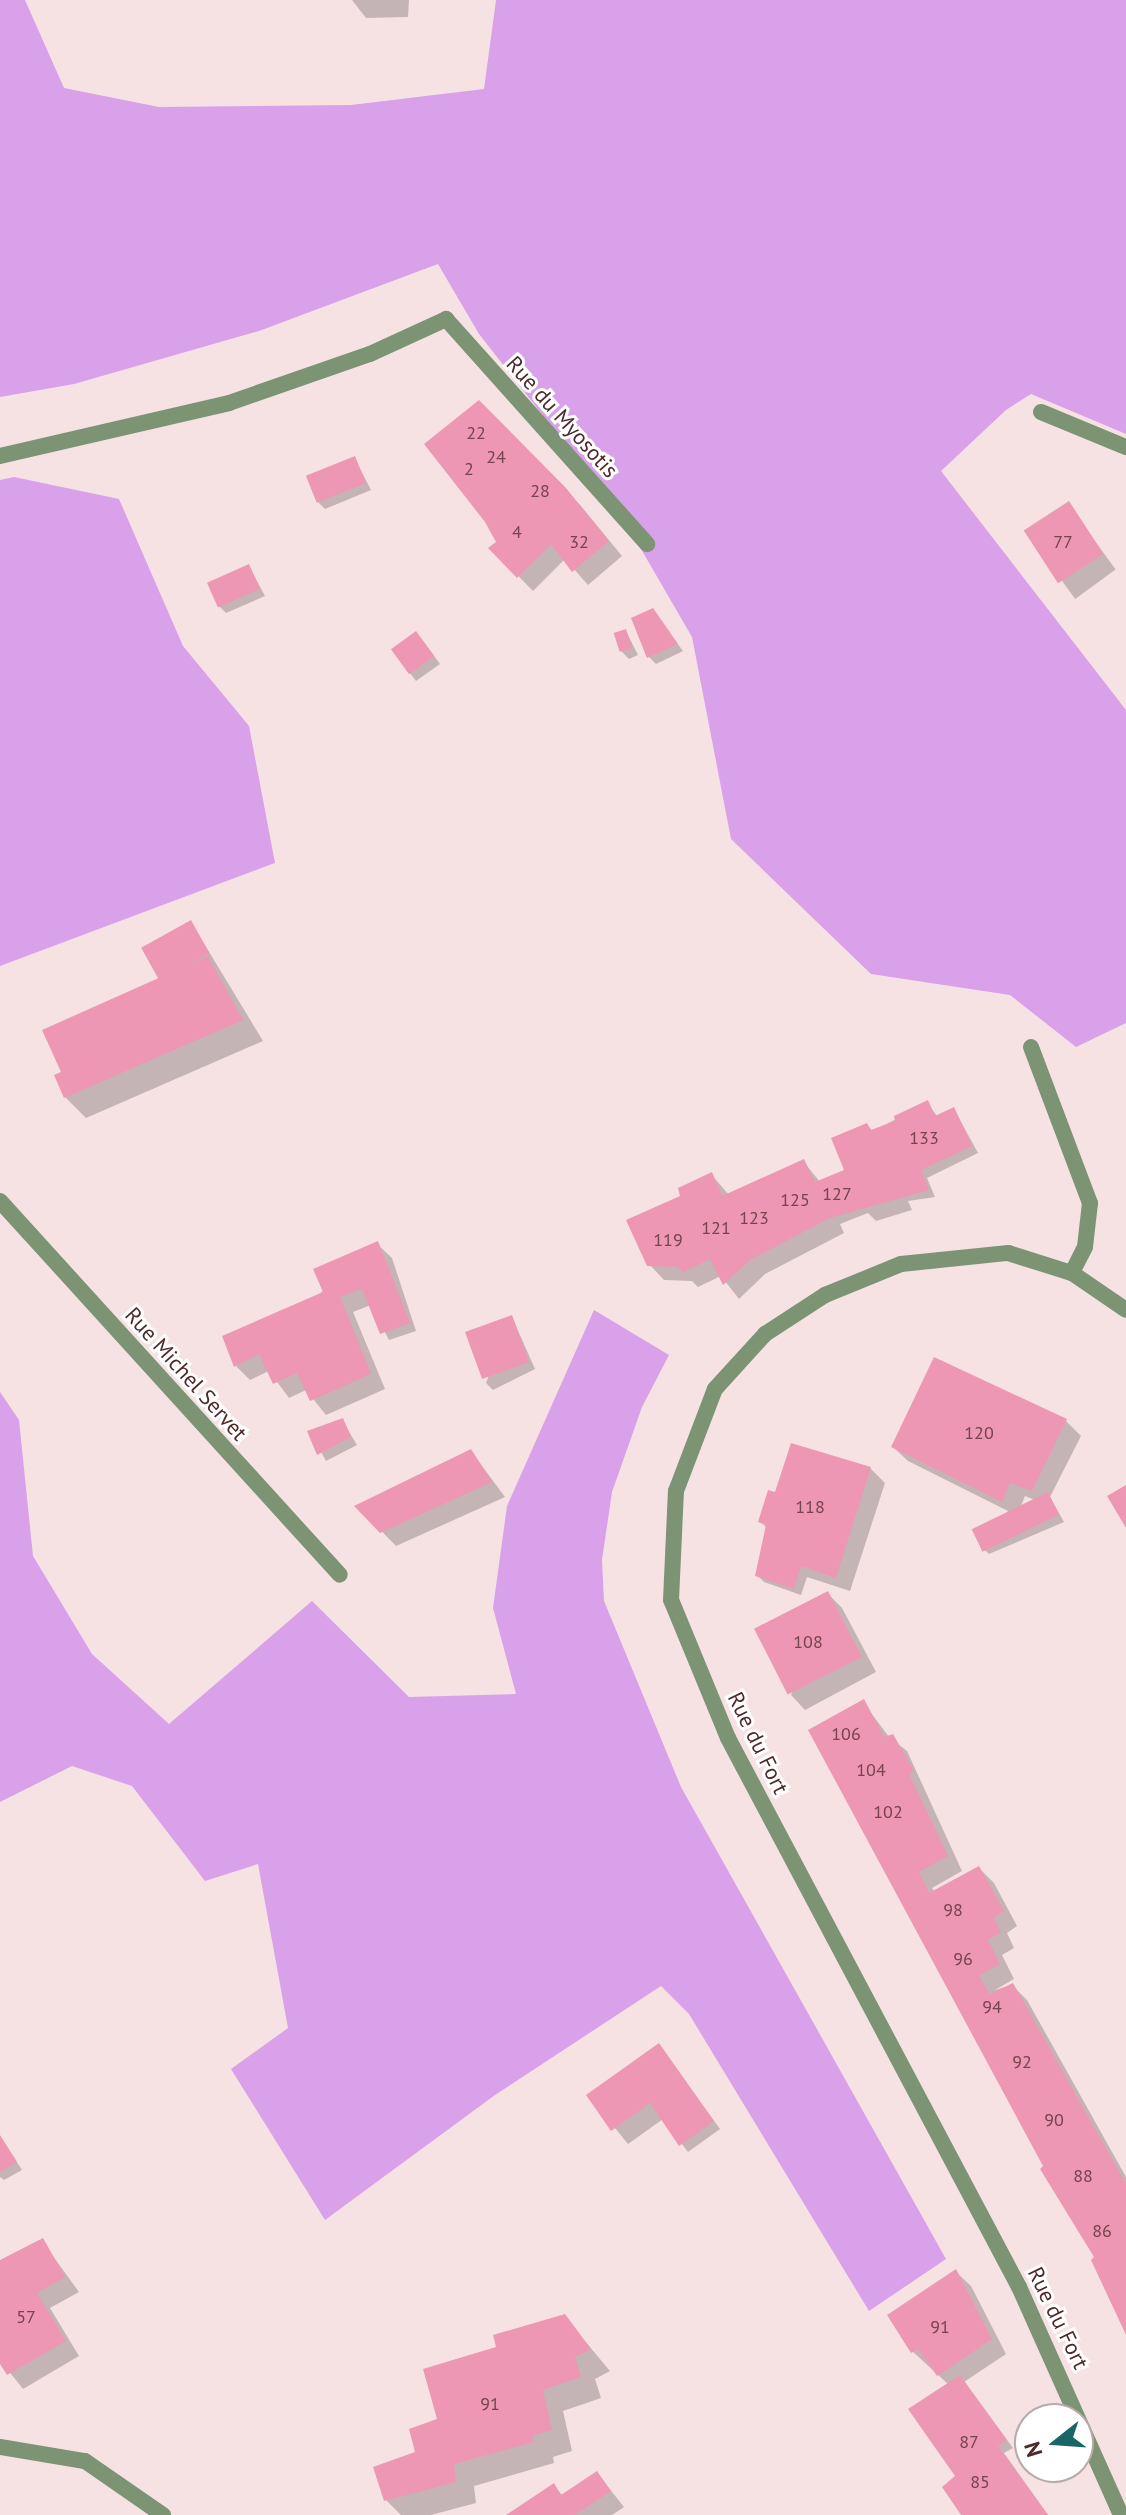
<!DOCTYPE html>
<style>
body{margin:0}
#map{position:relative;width:1126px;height:2515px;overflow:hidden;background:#f6e2e3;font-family:"PT Sans",sans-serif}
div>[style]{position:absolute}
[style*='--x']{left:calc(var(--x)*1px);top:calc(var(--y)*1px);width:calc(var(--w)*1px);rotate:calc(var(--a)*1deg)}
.green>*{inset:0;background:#d8a1ea}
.shadow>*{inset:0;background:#0003;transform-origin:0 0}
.building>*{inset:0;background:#ed97b5;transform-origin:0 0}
.minor>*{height:16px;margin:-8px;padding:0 8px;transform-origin:8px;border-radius:8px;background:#7c9473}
.tertiary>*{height:16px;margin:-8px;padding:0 8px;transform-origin:8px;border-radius:8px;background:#7c9473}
span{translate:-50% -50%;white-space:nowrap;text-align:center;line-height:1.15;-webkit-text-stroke:6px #fff;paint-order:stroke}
.number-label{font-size:18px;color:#75444d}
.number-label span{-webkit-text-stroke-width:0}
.street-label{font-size:22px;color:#4d292a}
.north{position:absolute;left:1014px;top:2403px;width:80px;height:80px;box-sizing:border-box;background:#fff;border:2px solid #b8a9aa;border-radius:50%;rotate:253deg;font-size:22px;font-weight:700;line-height:32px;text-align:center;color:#4d292a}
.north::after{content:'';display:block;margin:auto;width:28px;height:36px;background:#186668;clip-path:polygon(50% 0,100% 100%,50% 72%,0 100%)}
</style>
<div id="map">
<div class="green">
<div style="clip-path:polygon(0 0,25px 0,64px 88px,159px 107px,351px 105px,484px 89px,496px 0,1126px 0,1126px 434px,1031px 394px,1006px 410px,941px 471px,1126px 710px,1126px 1023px,1076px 1047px,1010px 995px,871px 974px,731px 839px,692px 637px,623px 518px,479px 334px,438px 264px,259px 331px,74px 384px,0 397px)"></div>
<div style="clip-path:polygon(14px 477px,119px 499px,183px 646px,249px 726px,275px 863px,0 966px,0 480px)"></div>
<div style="clip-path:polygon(594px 1310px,669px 1355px,642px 1407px,612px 1492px,602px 1560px,604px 1601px,681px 1787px,946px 2259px,869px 2311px,689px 2014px,661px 1986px,495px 2095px,325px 2220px,231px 2069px,288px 2028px,258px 1864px,205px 1881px,132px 1786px,72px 1766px,0 1802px,0 1392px,19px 1420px,33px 1556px,92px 1654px,169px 1724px,312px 1601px,409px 1697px,516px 1694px,493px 1608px,507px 1506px)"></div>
</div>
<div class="shadow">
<div style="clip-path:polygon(352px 0,409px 0,408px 17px,366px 18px)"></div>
<div style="clip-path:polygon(479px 403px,581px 506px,622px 556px,588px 585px,565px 559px,533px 591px,491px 548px,498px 542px)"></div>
<div style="clip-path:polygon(355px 459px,371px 490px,325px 509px,318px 502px)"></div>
<div style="left:1068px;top:504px;width:81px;height:50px;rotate:54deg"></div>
<div style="clip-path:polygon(249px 566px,265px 596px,226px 613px,219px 606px)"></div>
<div style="clip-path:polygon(653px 611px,683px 651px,656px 664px,649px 657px)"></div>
<div style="clip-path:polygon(626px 631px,638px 655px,629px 659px,622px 652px)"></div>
<div style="clip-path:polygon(423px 641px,440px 664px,416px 681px,393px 651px)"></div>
<div style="clip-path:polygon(191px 922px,263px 1041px,86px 1118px,65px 1097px,63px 1073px,160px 979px,156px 975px)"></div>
<div style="clip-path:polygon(927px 1103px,938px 1117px,954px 1109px,978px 1153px,927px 1178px,935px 1197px,908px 1201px,912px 1210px,876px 1221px,868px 1213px,840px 1224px,844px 1233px,765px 1274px,739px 1299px,721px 1276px,698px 1287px,692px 1281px,664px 1280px,649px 1264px,683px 1197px,711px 1174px,729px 1195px,803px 1161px,820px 1182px,843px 1172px,866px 1125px,873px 1131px)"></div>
<div style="clip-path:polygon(377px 1244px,392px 1258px,416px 1331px,389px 1340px,371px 1305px,353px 1312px,385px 1389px,326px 1415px,306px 1390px,289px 1398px,269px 1371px,250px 1380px,236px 1366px)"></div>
<div style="clip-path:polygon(512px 1317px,535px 1369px,493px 1390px,486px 1383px)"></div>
<div style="clip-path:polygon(342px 1420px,357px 1445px,326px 1461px,310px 1432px)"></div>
<div style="clip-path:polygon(evenodd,1066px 1421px,1081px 1436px,1050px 1497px,1064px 1522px,989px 1554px,982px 1547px,1008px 1511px,908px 1461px,893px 1447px,1066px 1421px,1025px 1496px,1035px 1500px,1021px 1506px,1025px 1496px)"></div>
<div style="clip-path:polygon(471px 1451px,505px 1497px,396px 1546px,358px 1507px)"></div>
<div style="clip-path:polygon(870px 1468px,885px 1483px,850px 1591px,807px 1577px,801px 1595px,764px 1582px,757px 1575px,767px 1528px,760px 1521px,777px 1494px)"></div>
<div style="clip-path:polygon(827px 1593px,842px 1608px,876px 1672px,805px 1710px,791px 1695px)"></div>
<div style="clip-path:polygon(863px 1702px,889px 1737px,907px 1751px,962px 1871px,932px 1888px,935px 1892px,979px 1868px,994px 1883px,1017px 1926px,1007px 1933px,1014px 1948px,1002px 1955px,1014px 1979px,995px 1990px,1012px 1985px,1027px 2000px,1126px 2177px,1126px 2334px,1097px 2258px,811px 1731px)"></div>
<div style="clip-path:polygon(659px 2046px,720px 2129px,688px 2152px,663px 2119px,628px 2144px,588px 2095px)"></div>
<div style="clip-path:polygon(0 2136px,22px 2170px,4px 2180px,0 2177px)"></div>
<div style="clip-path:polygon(42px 2241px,79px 2292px,50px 2308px,79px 2356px,23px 2389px,0 2360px,0 2264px)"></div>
<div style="clip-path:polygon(956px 2272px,971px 2286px,1006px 2354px,964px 2382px,1013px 2448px,1004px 2453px,1048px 2515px,963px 2515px,948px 2384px,912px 2351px)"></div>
<div style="clip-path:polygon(564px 2316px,610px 2371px,595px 2379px,601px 2398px,563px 2411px,572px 2451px,553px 2457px,554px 2463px,474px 2486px,476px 2503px,431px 2515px,401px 2515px,386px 2500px,439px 2420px,498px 2348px)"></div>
<div style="clip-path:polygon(597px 2473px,624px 2507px,612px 2515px,510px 2515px,554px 2486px,563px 2496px)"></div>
</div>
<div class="building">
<div style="clip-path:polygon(479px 400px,566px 488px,609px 541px,572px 572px,551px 544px,517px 578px,488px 548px,496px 542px,485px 522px,424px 444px)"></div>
<div style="left:355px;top:456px;width:29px;height:53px;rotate:68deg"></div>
<div style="left:1069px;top:501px;width:63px;height:54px;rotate:57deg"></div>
<div style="left:249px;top:564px;width:27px;height:46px;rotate:66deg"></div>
<div style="clip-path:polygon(653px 608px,678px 644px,647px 658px,631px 618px)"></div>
<div style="left:626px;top:629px;width:20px;height:13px;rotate:72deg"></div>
<div style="left:416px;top:631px;width:31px;height:31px;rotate:54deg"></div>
<div style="left:191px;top:920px;width:38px;height:57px;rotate:61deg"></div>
<div style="clip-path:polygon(208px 956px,243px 1020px,64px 1098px,54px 1075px,61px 1072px,42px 1030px)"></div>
<div style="clip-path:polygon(928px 1100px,935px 1116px,954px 1107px,972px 1146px,921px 1170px,929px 1190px,830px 1218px,750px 1260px,723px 1285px,710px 1259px,682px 1273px,678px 1267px,647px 1266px,626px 1220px,680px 1196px,678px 1188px,712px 1172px,722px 1196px,804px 1159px,815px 1182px,844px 1170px,831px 1138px,867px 1123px,871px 1130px,895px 1121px,894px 1116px)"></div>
<div style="clip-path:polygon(378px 1241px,410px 1323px,380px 1334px,362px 1289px,340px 1297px,371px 1374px,310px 1401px,297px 1373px,273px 1384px,259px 1354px,234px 1367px,222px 1336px,323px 1292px,313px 1269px)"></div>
<div style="left:512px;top:1315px;width:50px;height:50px;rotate:70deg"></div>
<div style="clip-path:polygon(934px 1357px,1067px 1419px,1032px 1491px,1010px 1483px,1002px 1502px,891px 1447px)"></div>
<div style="clip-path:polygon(343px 1418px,351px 1437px,317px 1455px,307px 1431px)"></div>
<div style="clip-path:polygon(791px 1443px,871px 1467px,836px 1578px,801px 1566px,794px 1589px,755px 1576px,766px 1525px,758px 1522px,768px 1490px,775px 1492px)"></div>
<div style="clip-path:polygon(471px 1449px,492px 1482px,380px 1533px,354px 1506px)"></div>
<div style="clip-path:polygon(1126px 1485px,1126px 1528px,1107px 1496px)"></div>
<div style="left:1048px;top:1492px;width:25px;height:85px;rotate:64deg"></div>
<div style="left:828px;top:1591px;width:74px;height:83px;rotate:63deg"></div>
<div style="clip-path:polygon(864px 1699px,884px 1737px,893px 1734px,914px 1771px,909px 1774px,948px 1856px,919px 1872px,929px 1893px,979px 1866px,1004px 1911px,994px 1918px,1001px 1932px,988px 1940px,1000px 1964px,979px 1976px,990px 1994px,1013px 1983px,1126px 2184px,1126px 2335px,1091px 2260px,1094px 2257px,1040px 2169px,1043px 2166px,808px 1730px)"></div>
<div style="clip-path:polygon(659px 2043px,714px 2121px,679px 2146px,650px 2103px,611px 2131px,586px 2095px)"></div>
<div style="clip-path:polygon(0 2135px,17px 2162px,0 2172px)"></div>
<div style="clip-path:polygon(43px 2238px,65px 2277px,37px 2293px,66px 2341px,7px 2375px,0 2364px,0 2260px)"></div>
<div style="clip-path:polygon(956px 2269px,992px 2339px,937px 2376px,918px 2349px,911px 2353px,887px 2315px)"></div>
<div style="clip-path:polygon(565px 2314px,591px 2349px,575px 2357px,581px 2377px,543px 2390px,552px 2430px,532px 2436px,534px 2442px,454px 2464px,456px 2482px,384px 2501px,373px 2467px,415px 2452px,409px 2429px,437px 2419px,423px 2369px,496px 2347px,493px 2335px)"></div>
<div style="clip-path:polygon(960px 2375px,1007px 2440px,998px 2446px,1048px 2515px,961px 2515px,942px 2487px,955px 2476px,908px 2409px)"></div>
<div style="clip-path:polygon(597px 2471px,611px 2491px,575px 2515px,506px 2515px,554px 2483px,561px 2495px)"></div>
</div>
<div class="minor">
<div style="--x:1041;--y:412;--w:92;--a:22.4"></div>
<div style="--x:0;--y:456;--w:235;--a:-13"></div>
<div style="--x:229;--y:403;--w:149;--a:-19.2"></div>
<div style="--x:370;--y:354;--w:84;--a:-24.7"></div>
<div style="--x:446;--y:319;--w:302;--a:48.2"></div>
<div style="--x:1031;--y:1047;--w:167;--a:69.3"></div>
<div style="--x:1090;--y:1203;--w:44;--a:96.5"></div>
<div style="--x:1085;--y:1247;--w:29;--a:117"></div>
<div style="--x:0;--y:1201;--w:505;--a:47.73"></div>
<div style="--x:0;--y:2447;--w:86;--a:9.4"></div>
<div style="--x:85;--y:2461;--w:95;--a:34.7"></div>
</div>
<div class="tertiary">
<div style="--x:1121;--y:2515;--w:250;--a:-114.1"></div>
<div style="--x:1019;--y:2287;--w:621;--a:-117.93"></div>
<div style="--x:728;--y:1738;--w:149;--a:-112.4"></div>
<div style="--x:671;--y:1600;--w:109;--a:-87.4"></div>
<div style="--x:676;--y:1491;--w:109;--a:-69.1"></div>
<div style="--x:715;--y:1389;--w:74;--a:-47.7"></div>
<div style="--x:765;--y:1334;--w:72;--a:-33"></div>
<div style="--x:825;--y:1295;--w:82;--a:-22.2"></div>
<div style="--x:901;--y:1264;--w:108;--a:-5.9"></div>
<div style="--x:1008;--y:1253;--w:67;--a:17.4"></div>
<div style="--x:1072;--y:1273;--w:65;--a:34.4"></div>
</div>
<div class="number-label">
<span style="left:476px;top:433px">22</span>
<span style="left:496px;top:457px">24</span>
<span style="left:469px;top:469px">2</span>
<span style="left:540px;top:491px">28</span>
<span style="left:517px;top:532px">4</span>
<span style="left:579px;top:542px">32</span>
<span style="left:1063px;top:542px">77</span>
<span style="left:924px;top:1138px">133</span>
<span style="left:837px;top:1194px">127</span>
<span style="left:795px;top:1200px">125</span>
<span style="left:754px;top:1218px">123</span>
<span style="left:716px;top:1228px">121</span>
<span style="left:668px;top:1240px">119</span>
<span style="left:979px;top:1433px">120</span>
<span style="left:810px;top:1507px">118</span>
<span style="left:808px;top:1642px">108</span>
<span style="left:846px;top:1734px">106</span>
<span style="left:871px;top:1770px">104</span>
<span style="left:888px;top:1812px">102</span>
<span style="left:953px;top:1910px">98</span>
<span style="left:963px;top:1959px">96</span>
<span style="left:992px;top:2007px">94</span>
<span style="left:1022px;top:2062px">92</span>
<span style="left:1054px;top:2120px">90</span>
<span style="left:1083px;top:2176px">88</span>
<span style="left:1102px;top:2231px">86</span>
<span style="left:26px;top:2317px">57</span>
<span style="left:940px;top:2327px">91</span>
<span style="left:490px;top:2404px">91</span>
<span style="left:969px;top:2442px">87</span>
<span style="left:980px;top:2482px">85</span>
</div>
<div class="street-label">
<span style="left:562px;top:417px;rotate:48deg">Rue du Myosotis</span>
<span style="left:186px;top:1374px;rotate:48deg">Rue Michel Servet</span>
<span style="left:758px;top:1743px;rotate:64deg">Rue du Fort</span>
<span style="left:1058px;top:2318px;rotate:64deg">Rue du Fort</span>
</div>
<div class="north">N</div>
</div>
